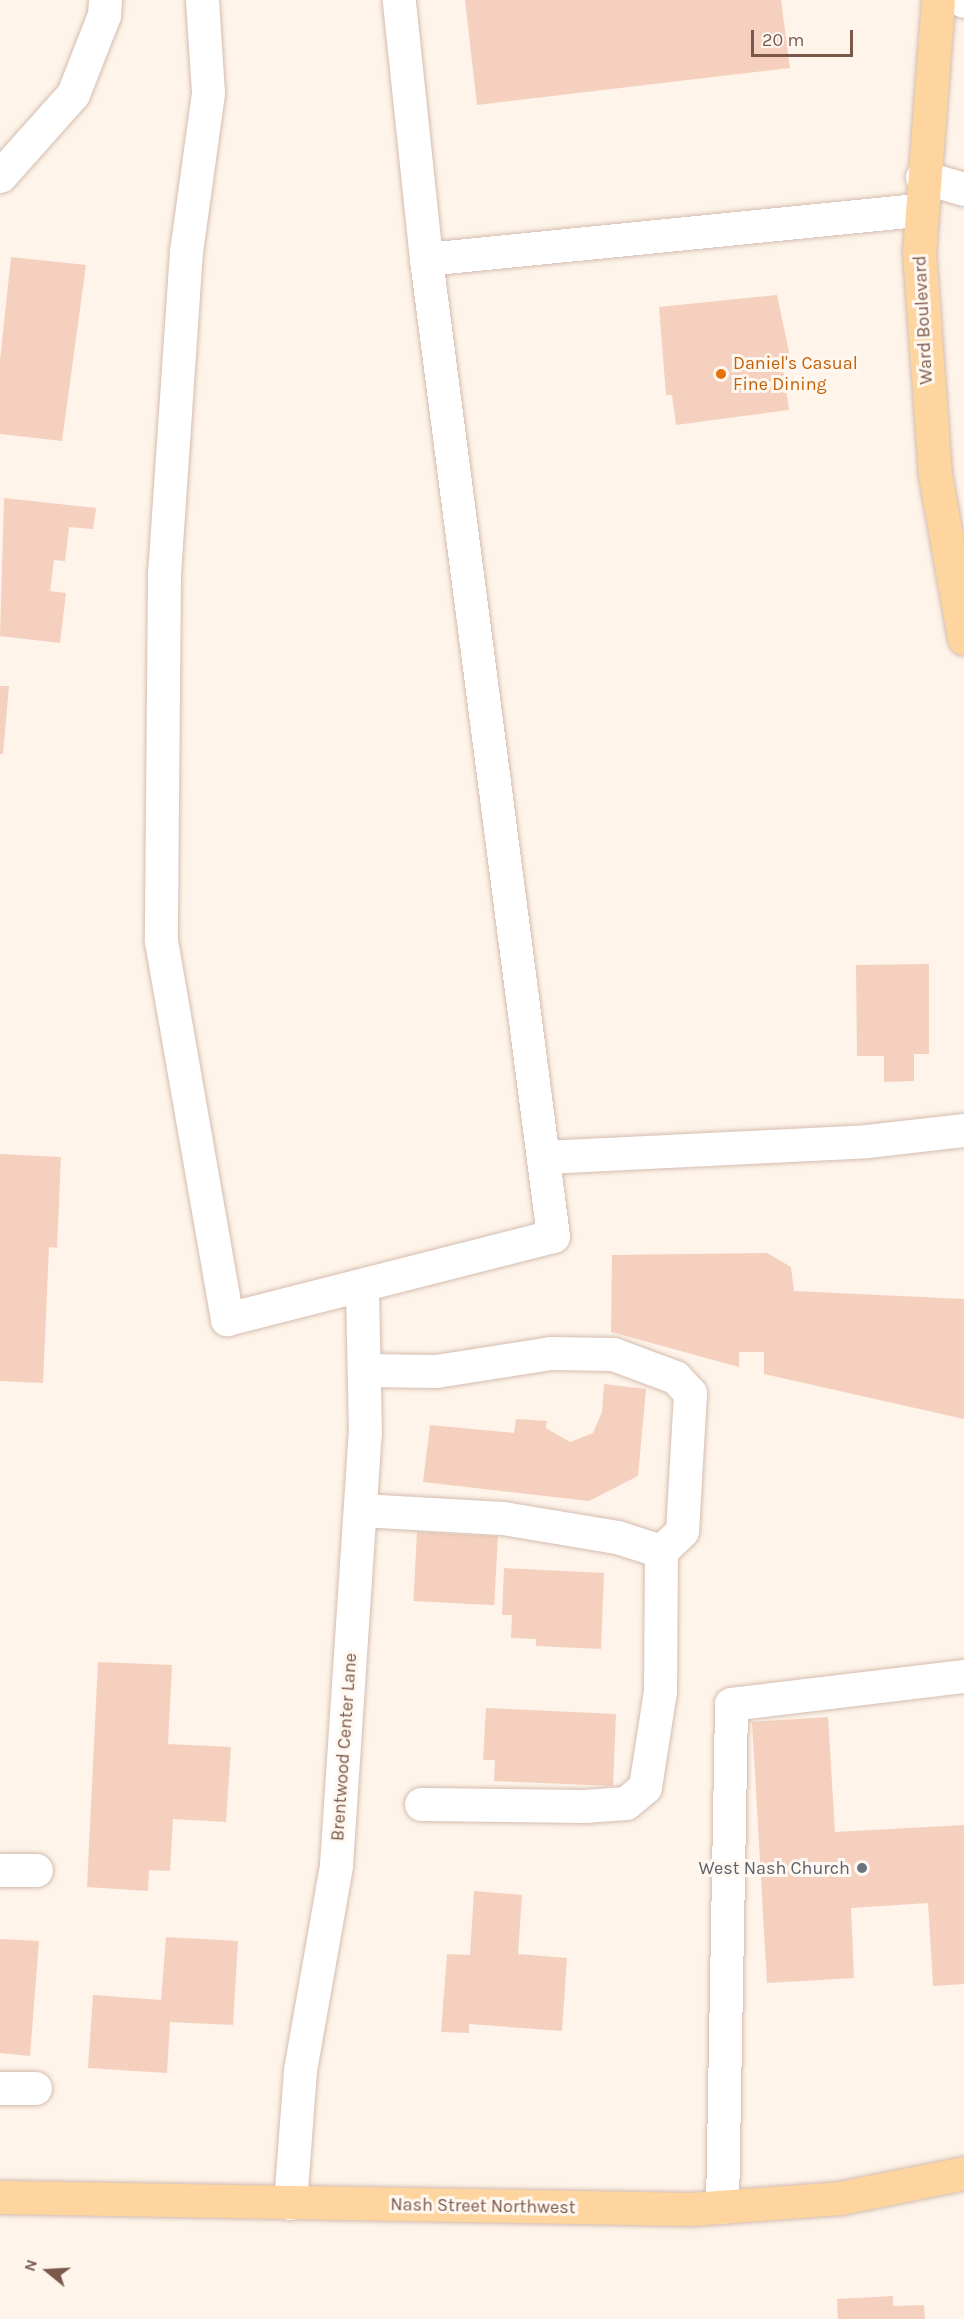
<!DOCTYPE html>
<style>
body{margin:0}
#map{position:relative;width:964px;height:2319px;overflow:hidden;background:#fef4e9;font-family:Karla,sans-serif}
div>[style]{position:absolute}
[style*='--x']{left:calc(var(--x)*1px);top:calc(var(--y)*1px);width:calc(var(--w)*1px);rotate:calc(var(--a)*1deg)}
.building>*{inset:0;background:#f5d0be;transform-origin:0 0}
.roads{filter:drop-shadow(0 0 2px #d4bdb0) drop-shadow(0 0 2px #d4bdb0)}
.minor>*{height:33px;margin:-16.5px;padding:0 16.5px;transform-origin:16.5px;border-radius:16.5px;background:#fff}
.major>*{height:33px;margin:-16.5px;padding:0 16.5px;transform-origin:16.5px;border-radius:16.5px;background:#ffd59f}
.dots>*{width:16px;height:16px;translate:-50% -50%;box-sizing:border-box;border:3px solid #fff8f1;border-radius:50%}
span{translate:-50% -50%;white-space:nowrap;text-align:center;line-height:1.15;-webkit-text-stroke:6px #fff8f1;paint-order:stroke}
.street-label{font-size:18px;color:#7b584a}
.food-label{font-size:18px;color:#c56008}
.left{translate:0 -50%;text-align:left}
.worship-label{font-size:18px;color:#5b616d}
.right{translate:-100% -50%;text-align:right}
.north{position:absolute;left:18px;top:2241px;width:60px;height:60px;-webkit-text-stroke:4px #fff8f1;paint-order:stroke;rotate:288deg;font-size:16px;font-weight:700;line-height:24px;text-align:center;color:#7b584a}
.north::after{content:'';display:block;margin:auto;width:21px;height:27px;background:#7b584a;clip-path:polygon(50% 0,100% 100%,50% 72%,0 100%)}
.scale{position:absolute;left:751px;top:30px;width:102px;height:27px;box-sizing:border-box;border:3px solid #7b584a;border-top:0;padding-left:8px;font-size:18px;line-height:21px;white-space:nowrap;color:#7b584a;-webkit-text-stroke:4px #fff8f1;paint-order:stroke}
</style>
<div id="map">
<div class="building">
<div style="clip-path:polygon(465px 0,781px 0,790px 68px,477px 105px)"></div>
<div style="clip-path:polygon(11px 257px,86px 265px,62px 441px,0 434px,0 360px)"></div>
<div style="clip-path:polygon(777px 295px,792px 366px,783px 368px,789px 410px,676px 425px,672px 395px,666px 395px,659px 307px)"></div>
<div style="clip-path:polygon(4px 498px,96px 508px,93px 529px,69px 527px,65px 561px,54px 560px,50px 591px,66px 593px,60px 643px,0 636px)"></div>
<div style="clip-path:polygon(0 686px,9px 686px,3px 754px,0 754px)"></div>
<div style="clip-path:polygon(929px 964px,929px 1054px,914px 1054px,914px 1081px,884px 1082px,884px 1056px,857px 1056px,856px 965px)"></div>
<div style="clip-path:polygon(0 1154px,61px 1157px,57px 1248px,49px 1247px,43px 1383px,0 1381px)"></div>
<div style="clip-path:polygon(767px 1253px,791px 1267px,794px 1291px,964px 1299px,964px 1419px,764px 1374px,764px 1352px,739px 1352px,739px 1367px,611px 1332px,612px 1255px)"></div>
<div style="clip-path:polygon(604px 1384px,646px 1389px,638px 1476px,589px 1501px,423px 1482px,430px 1425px,514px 1433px,516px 1419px,547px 1421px,546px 1428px,570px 1442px,593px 1433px,602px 1412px)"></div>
<div style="left:417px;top:1532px;width:81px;height:69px;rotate:3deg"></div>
<div style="clip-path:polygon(504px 1568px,604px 1573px,601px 1649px,536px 1646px,536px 1639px,511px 1638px,512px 1615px,502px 1615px)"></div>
<div style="clip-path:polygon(98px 1662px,172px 1665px,168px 1744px,231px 1747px,226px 1822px,173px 1819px,170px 1871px,149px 1870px,148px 1891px,87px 1887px)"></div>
<div style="clip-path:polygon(486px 1708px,616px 1714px,613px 1786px,494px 1781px,495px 1760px,483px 1760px)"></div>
<div style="clip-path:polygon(828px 1717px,835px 1832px,964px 1825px,964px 1984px,933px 1986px,928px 1903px,851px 1908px,854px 1978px,767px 1983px,752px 1722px)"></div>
<div style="clip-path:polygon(474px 1891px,522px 1895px,518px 1954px,567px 1958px,562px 2031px,469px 2024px,469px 2033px,441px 2032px,447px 1954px,470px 1955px)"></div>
<div style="clip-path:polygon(166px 1937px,238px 1941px,233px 2025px,170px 2022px,167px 2073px,88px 2068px,93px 1995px,161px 2000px)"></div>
<div style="clip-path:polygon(0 1939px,39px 1941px,30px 2056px,0 2053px)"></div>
<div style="clip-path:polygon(893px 2296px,893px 2306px,924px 2305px,925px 2319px,838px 2319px,837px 2299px)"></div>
</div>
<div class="roads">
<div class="minor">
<div style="--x:202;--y:0;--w:93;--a:86.3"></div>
<div style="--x:208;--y:93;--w:160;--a:97.9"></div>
<div style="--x:186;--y:251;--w:324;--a:93.9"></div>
<div style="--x:164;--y:574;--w:367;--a:90.5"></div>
<div style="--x:161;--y:941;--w:384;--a:80.1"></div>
<div style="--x:227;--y:1319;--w:336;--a:-14.3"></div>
<div style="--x:553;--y:1236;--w:985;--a:-97.41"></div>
<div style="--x:426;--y:259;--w:260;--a:-96"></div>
<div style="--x:962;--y:0;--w:2;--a:27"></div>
<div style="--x:0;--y:176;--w:110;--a:-48.3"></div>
<div style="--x:73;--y:94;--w:85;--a:-68.6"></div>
<div style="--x:104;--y:15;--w:15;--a:-86"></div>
<div style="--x:922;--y:177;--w:44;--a:15.9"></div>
<div style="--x:426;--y:259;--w:497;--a:-5.7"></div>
<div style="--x:544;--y:1157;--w:323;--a:-2.8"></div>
<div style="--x:867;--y:1141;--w:98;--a:-6.5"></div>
<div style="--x:364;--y:1370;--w:72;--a:0.8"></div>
<div style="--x:436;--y:1371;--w:116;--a:-8.9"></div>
<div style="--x:551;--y:1353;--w:62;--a:0.9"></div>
<div style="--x:613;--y:1354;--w:66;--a:20.4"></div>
<div style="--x:675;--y:1377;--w:22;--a:47"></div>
<div style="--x:690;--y:1393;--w:138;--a:93.3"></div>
<div style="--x:682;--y:1531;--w:29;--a:136"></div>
<div style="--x:361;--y:1510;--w:142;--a:3.2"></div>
<div style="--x:503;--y:1518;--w:116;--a:9.5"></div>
<div style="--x:617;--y:1537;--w:46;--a:17.7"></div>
<div style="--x:661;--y:1551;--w:140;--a:90.4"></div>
<div style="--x:660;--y:1691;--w:97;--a:98.9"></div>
<div style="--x:645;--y:1787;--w:25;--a:140"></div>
<div style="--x:626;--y:1803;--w:39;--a:176"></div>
<div style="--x:587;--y:1806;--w:166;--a:-179.3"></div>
<div style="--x:0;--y:1870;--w:36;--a:0"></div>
<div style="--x:0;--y:2088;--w:35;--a:0"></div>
<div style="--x:290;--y:2203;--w:133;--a:-85.7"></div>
<div style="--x:300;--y:2070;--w:208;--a:-80"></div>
<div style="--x:336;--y:1865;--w:432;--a:-86.2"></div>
<div style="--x:365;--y:1434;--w:146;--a:-91.2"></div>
<div style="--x:722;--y:2207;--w:503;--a:-88.97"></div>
<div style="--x:731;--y:1704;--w:235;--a:-6.9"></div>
</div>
<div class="major">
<div style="--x:938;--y:0;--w:252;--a:94.3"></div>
<div style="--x:919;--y:251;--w:225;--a:85.9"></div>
<div style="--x:935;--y:475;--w:166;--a:79.9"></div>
<div style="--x:0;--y:2197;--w:691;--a:0.99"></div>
<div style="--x:691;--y:2209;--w:149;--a:-4.2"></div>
<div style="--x:840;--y:2198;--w:126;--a:-11.4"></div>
</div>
</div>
<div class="dots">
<div style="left:721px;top:374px;background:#e8710a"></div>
<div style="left:862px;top:1868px;background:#6b7280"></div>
</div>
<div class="street-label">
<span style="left:923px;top:320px;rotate:-93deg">Ward Boulevard</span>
<span style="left:344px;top:1747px;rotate:-86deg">Brentwood Center Lane</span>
<span style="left:483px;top:2206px;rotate:1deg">Nash Street Northwest</span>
</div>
<div class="food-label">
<span class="left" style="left:733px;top:374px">Daniel's Casual<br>Fine Dining</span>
</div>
<div class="worship-label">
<span class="right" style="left:850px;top:1868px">West Nash Church</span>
</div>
<div class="north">N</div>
<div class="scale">20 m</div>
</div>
